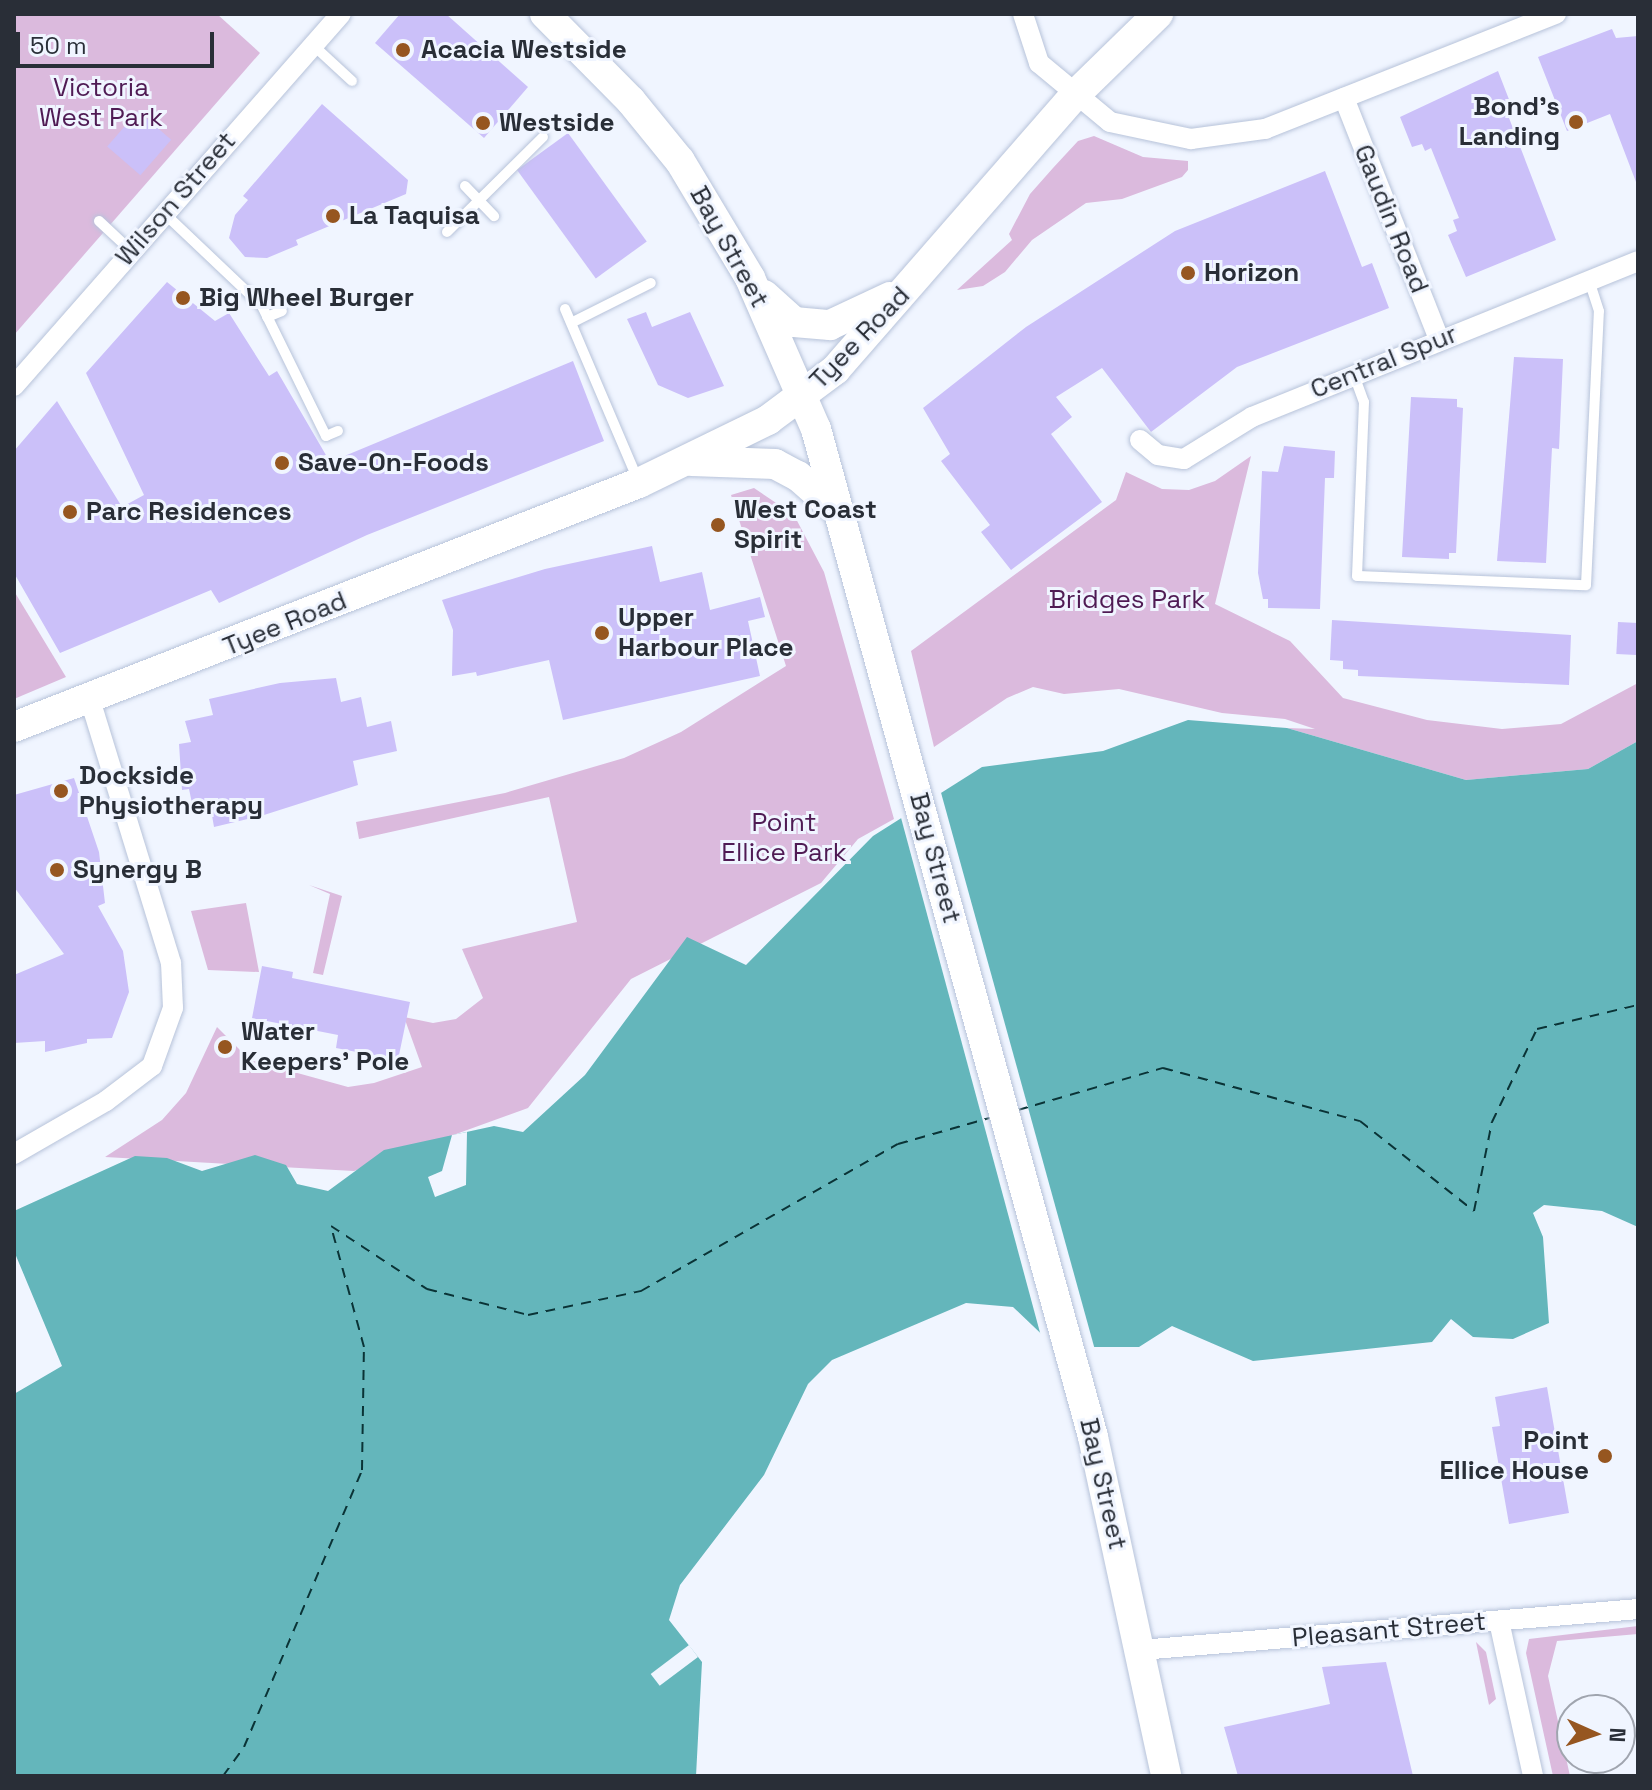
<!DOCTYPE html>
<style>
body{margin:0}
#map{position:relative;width:1652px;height:1790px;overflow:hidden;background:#f0f5ff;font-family:"Space Grotesk",sans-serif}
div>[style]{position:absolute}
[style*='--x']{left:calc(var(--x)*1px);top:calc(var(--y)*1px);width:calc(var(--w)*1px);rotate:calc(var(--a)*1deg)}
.green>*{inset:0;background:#dbbadd}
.water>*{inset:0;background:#64b6bb}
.pier>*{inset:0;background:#f0f5ff;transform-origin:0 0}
.ferry>*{height:2px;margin-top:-1px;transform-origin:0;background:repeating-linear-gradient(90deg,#0a3336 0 10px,transparent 0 18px)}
.building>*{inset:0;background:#cbc0f9;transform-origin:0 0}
.roads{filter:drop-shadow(0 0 2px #b7c3da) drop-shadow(0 0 2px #b7c3da)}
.lane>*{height:10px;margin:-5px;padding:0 5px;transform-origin:5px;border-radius:5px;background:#fff}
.street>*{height:20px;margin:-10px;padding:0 10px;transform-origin:10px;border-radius:10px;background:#fff}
.secondary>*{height:30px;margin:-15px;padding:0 15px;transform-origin:15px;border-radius:15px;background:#fff}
.dots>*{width:22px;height:22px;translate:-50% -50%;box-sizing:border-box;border:4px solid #f0f5ff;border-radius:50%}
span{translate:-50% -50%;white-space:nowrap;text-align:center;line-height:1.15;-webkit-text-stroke:6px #f0f5ff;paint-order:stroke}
.poi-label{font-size:26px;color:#292e37;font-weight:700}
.left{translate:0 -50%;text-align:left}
.right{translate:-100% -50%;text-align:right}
.park-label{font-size:26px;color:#4f1b54}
.street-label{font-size:26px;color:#292e37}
.frame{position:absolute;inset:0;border:16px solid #292e37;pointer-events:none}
.north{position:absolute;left:1556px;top:1694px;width:80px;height:80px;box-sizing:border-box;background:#f0f5ff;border:2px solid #a0a5af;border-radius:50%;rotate:93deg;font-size:22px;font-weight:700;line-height:32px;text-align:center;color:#292e37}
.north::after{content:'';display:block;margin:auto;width:28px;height:36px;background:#965620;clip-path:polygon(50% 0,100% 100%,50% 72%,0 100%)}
.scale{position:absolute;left:16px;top:32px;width:198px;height:36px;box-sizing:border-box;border:4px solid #292e37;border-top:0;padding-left:10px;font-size:24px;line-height:28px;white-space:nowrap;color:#292e37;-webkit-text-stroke:6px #f0f5ff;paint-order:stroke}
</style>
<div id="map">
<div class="green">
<div style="clip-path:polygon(14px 14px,217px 14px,260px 53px,14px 335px)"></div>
<div style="clip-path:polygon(1094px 136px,1143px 157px,1188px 161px,1188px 170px,1182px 177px,1122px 199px,1086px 203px,1032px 240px,1005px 272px,983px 286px,957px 290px,1012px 240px,1009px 234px,1030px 194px,1053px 168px,1078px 141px)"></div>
<div style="clip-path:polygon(1251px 456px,1215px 604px,1290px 641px,1343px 698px,1427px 720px,1502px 729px,1561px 724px,1638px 683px,1638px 741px,1588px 769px,1466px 780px,1287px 728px,1315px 729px,1285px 719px,1222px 713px,1119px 689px,1064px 694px,1033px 687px,1007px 698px,934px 747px,911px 651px,1116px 500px,1126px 472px,1162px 489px,1189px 490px,1215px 481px)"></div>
<div style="clip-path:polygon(754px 488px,794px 515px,824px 572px,894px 819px,858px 839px,821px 883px,631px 979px,528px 1108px,354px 1171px,105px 1157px,162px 1120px,186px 1093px,217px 1027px,250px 1060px,348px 1087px,374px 1083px,422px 1067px,404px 1017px,433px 1023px,456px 1019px,483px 998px,462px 949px,577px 922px,549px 797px,359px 839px,356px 822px,505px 793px,624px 758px,681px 732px,786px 666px,731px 495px)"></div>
<div style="clip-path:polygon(14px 591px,66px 677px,14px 699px)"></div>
<div style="clip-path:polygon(309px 885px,342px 896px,323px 975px,313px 973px,330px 894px)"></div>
<div style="clip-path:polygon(246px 903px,259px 972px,208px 970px,191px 911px)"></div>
<div style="clip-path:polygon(1638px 1626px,1638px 1634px,1557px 1641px,1548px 1676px,1570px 1776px,1553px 1776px,1526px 1653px,1529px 1639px)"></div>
<div style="clip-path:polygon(1476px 1642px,1486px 1652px,1496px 1699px,1489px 1705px)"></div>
</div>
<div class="water">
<div style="clip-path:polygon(1188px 720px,1287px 728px,1466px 780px,1588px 769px,1638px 741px,1638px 1227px,1602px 1211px,1544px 1205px,1533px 1213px,1543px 1237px,1549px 1323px,1513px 1339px,1473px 1337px,1451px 1319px,1432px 1342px,1253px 1361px,1172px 1326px,1139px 1347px,1055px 1347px,1013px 1307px,966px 1303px,832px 1360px,808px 1384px,764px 1475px,680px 1585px,669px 1620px,702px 1662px,696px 1776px,14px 1776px,14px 1394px,62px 1366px,14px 1251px,14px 1211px,135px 1156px,167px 1158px,202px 1171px,255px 1155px,286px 1165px,297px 1184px,328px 1191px,384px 1150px,494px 1126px,523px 1132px,585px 1075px,687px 937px,746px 965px,873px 836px,982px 767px,1103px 751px)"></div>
</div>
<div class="pier">
<div style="clip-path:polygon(940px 789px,1095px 1350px,1055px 1351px,1042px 1340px,900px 814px)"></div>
<div style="clip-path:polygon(467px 1132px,466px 1185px,435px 1197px,428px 1177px,442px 1171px,452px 1135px)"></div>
<div style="left:689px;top:1645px;width:15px;height:48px;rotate:53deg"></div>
</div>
<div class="ferry">
<div style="--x:1018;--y:1110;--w:151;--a:-16.2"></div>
<div style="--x:1163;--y:1068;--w:204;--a:15.1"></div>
<div style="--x:1360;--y:1121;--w:145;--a:38.3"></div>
<div style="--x:1474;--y:1211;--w:91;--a:-78.6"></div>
<div style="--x:1492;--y:1122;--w:103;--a:-64.2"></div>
<div style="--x:1537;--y:1029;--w:104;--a:-13.4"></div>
<div style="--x:223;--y:1776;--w:36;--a:-54"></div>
<div style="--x:244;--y:1747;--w:301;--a:-66.9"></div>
<div style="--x:362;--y:1470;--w:123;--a:-89.1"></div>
<div style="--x:364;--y:1347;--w:125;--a:-105.3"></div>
<div style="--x:331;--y:1226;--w:115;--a:33.3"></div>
<div style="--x:427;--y:1289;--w:104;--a:14.4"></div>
<div style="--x:528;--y:1315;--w:116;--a:-12"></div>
<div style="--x:641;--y:1291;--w:296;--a:-29.8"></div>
<div style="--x:898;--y:1144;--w:95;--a:-15.9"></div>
</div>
<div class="building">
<div style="clip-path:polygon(400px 14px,446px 14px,528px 87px,484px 138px,375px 43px)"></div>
<div style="clip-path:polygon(1612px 29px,1616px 38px,1638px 36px,1636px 182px,1610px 114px,1567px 131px,1538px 57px)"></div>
<div style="clip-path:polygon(1498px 71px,1510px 102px,1504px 105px,1556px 240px,1466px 277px,1448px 235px,1457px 231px,1453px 220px,1459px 218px,1431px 148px,1425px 151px,1422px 144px,1412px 147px,1400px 117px)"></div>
<div style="clip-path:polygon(322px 104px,408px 180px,406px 194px,296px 240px,298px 245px,267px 258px,245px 257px,229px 238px,235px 215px,248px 200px,243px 196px)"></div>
<div style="left:138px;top:111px;width:44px;height:47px;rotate:41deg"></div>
<div style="left:568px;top:133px;width:134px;height:63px;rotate:54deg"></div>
<div style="clip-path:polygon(1325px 171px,1362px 267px,1372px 263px,1389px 308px,1237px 367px,1151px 432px,1102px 368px,1056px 397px,1072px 417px,1051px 434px,1102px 502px,1011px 570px,981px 532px,990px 525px,941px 461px,950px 454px,923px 408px,1026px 327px,1175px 231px)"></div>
<div style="clip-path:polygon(167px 282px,215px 321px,229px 313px,269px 376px,277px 371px,330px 462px,573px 361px,604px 441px,367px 535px,219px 603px,211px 590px,60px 653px,14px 573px,14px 451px,57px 401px,122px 507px,144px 495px,86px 373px)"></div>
<div style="clip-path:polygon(646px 312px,652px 327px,690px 312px,724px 386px,688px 398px,658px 385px,627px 319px)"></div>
<div style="clip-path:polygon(1514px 357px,1563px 359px,1559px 449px,1552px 448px,1546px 563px,1497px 561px)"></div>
<div style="clip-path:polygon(1411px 397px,1457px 399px,1457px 407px,1463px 408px,1456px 553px,1449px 553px,1449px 559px,1402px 557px)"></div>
<div style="clip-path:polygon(1284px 446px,1335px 451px,1334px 478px,1325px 478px,1320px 609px,1268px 608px,1268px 599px,1263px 599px,1258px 573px,1262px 471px,1278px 472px)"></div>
<div style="clip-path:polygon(652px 546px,660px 582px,702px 572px,710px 610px,760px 597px,765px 617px,748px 621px,760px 676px,563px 720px,549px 660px,477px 676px,476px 672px,452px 676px,453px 630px,442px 600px,545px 569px)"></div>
<div style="clip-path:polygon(1332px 620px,1571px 635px,1569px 685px,1358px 676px,1358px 670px,1343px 669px,1343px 661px,1330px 660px)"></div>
<div style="left:1618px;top:622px;width:20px;height:32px;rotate:3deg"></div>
<div style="clip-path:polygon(336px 678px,341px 702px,361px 697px,367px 727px,391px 721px,397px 751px,353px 761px,358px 785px,264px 815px,214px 827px,210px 804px,193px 808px,189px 789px,182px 790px,179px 744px,191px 742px,185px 721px,213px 715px,209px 699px,280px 683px)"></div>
<div style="clip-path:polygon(74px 778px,99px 852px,105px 903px,98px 906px,123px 951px,129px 992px,112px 1038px,87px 1039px,87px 1043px,45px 1052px,45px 1041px,14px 1043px,14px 975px,64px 954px,14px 887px,14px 795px)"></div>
<div style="clip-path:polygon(262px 966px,293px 972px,292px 978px,410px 1002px,398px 1060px,336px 1048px,338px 1035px,252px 1018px)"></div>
<div style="clip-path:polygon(1547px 1387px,1569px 1513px,1509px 1524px,1492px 1427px,1500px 1426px,1495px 1397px)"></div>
<div style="clip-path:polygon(1386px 1662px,1413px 1776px,1238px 1776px,1224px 1727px,1330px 1704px,1322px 1667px)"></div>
</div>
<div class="roads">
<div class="lane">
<div style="--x:313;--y:45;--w:53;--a:42.7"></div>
<div style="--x:465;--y:186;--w:42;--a:46"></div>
<div style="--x:164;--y:213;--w:135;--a:43.5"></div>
<div style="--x:262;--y:306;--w:145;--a:63.8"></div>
<div style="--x:326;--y:436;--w:13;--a:-23"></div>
<div style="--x:99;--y:221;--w:42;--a:43.1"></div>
<div style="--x:447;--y:232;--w:135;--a:-44.7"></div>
<div style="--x:565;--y:309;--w:186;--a:66.9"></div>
<div style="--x:267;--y:317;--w:16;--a:-22"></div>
<div style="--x:573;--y:322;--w:87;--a:-26.6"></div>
<div style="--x:1354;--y:375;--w:29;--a:70"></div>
<div style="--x:1364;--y:402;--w:174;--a:92.3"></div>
<div style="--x:1357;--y:576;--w:229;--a:2.3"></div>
<div style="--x:1586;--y:585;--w:274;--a:-87.3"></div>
<div style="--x:1599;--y:311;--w:32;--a:-108"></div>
</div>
<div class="street">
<div style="--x:1023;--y:14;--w:52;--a:71.9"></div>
<div style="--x:1039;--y:63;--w:92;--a:39.7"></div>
<div style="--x:1110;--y:122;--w:83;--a:11.9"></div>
<div style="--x:1191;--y:139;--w:75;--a:-7.7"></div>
<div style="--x:1265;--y:129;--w:313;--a:-21.6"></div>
<div style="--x:1344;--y:98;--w:259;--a:68.5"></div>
<div style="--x:14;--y:386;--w:495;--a:-48.7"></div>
<div style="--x:1140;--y:440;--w:23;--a:40"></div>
<div style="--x:1158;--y:455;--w:26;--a:9"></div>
<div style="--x:1184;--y:459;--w:80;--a:-31.7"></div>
<div style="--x:1252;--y:417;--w:416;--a:-22"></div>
<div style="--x:14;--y:1154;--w:106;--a:-29.9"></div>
<div style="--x:106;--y:1101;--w:58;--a:-37.3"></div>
<div style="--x:152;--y:1066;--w:62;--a:-70.1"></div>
<div style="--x:173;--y:1008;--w:45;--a:-92.5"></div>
<div style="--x:171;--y:963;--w:276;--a:-107.1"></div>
<div style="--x:1499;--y:1621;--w:159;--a:77.6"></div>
<div style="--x:1140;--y:1650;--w:500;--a:-4.7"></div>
</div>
<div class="secondary">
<div style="--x:545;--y:14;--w:122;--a:45.3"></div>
<div style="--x:631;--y:101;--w:77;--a:50.8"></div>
<div style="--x:680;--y:161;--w:136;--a:59.1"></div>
<div style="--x:750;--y:278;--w:165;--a:66.4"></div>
<div style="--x:816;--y:429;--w:1045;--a:74.63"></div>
<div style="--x:1093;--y:1437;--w:347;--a:77.8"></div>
<div style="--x:764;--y:295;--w:40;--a:42"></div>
<div style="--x:794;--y:322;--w:36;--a:5"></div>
<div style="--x:830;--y:325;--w:66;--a:-25"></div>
<div style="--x:692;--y:461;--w:83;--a:2.1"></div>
<div style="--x:775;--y:464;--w:26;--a:28"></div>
<div style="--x:798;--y:476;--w:56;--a:41.4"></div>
<div style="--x:14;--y:727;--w:671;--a:-21.33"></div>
<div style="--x:639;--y:483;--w:144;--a:-26"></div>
<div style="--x:768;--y:420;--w:84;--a:-36.7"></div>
<div style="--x:835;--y:370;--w:366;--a:-48.9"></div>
<div style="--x:1076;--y:94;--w:115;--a:-44.3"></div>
</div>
</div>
<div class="dots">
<div style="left:403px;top:50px;background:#965620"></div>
<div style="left:1576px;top:122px;background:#965620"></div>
<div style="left:483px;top:123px;background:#965620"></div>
<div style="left:333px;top:216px;background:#965620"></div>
<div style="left:1188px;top:273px;background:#965620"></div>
<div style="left:183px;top:298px;background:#965620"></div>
<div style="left:282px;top:463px;background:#965620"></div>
<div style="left:70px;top:512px;background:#965620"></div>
<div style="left:718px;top:525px;background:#965620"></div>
<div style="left:602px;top:633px;background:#965620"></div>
<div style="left:61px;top:791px;background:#965620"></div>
<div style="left:57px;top:870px;background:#965620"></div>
<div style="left:225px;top:1047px;background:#965620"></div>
<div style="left:1605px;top:1456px;background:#965620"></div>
</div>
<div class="poi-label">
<span class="left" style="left:421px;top:50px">Acacia Westside</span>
<span class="right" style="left:1560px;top:122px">Bond's<br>Landing</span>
<span class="left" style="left:499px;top:123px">Westside</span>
<span class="left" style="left:349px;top:216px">La Taquisa</span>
<span class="left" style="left:1204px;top:273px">Horizon</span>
<span class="left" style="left:199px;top:298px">Big Wheel Burger</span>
<span class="left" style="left:298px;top:463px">Save-On-Foods</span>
<span class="left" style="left:734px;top:525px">West Coast<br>Spirit</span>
<span class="left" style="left:86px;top:512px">Parc Residences</span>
<span class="left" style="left:618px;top:633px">Upper<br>Harbour Place</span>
<span class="left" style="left:79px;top:791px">Dockside<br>Physiotherapy</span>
<span class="left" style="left:73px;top:870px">Synergy B</span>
<span class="left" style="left:241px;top:1047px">Water<br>Keepers' Pole</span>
<span class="right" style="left:1589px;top:1456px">Point<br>Ellice House</span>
</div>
<div class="park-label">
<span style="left:101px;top:103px">Victoria<br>West Park</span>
<span style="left:1127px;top:600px">Bridges Park</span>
<span style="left:784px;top:838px">Point<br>Ellice Park</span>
</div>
<div class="street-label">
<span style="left:176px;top:199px;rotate:-49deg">Wilson Street</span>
<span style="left:1391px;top:219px;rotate:68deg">Gaudin Road</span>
<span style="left:729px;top:247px;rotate:61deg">Bay Street</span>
<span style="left:860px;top:338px;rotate:-46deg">Tyee Road</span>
<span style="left:1384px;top:362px;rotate:-22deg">Central Spur</span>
<span style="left:285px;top:624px;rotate:-22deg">Tyee Road</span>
<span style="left:935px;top:858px;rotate:75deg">Bay Street</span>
<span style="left:1103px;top:1484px;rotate:77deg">Bay Street</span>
<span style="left:1389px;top:1630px;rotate:-5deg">Pleasant Street</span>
</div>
<div class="frame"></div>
<div class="north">N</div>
<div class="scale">50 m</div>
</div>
